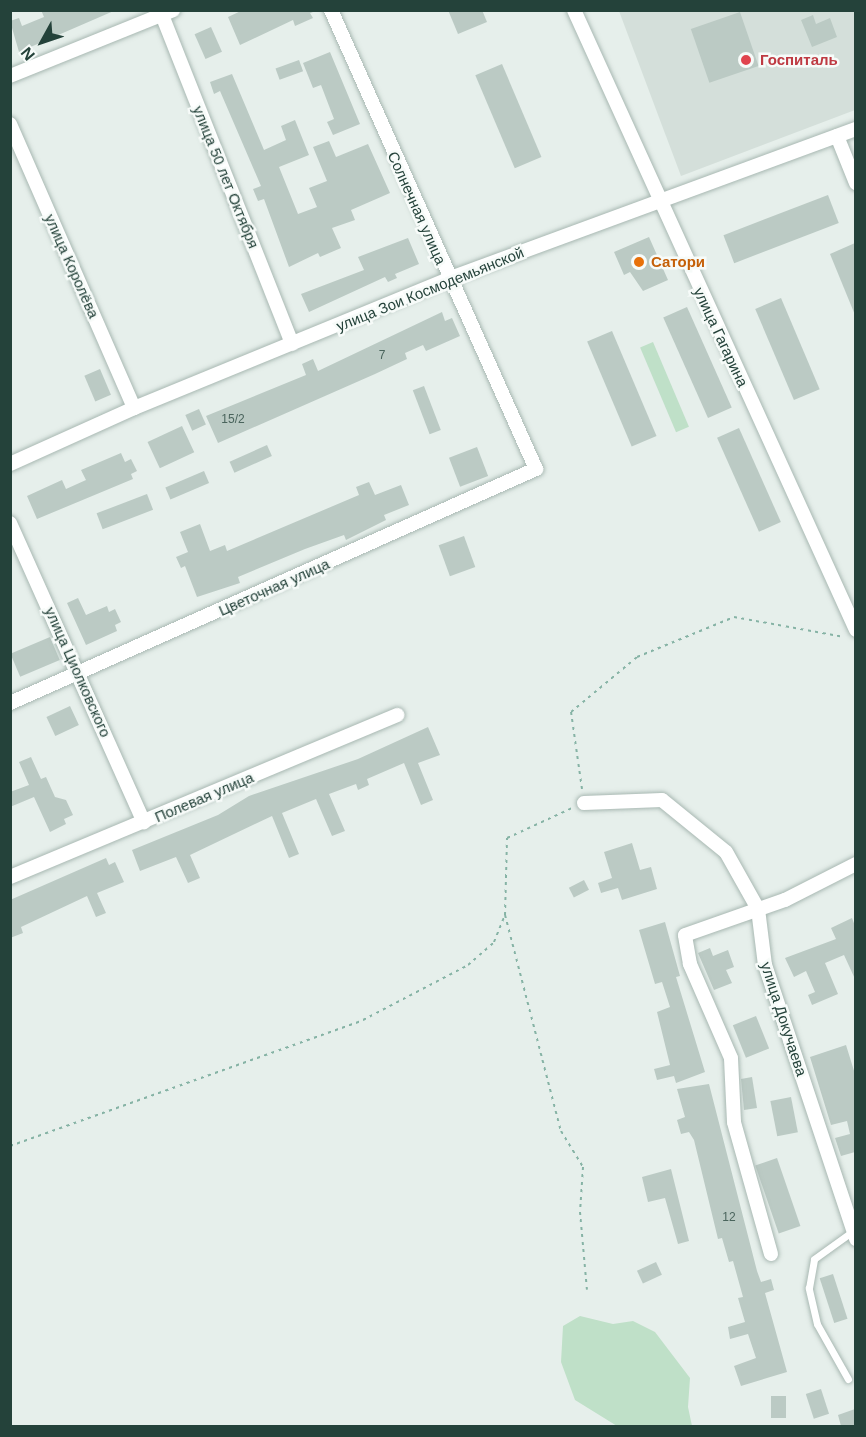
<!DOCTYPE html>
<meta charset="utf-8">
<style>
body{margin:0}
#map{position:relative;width:866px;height:1437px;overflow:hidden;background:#e6efeb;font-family:Arial,sans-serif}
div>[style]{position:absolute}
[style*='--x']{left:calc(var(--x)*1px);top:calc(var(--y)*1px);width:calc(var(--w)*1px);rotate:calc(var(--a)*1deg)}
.built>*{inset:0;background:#d4dfda}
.green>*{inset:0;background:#bfe0c8;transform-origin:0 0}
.building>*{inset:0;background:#bbcac4;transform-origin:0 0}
.path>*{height:2px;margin-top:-1px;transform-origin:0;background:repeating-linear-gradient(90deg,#86b3a5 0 3px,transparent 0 7.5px)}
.roads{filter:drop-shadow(0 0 2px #a8b8b2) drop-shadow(0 0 2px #a8b8b2)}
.lane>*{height:7px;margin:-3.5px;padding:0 3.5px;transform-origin:3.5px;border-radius:3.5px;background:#fff}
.street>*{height:14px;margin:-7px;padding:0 7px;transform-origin:7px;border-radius:7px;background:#fff}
.dots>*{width:16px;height:16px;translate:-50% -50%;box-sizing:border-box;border:3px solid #f7fbf9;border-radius:50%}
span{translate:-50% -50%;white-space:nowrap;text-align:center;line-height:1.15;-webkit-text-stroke:5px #f7fbf9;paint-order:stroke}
.number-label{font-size:12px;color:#4a645c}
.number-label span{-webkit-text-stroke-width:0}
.health-label{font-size:15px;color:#be3a42;font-weight:700}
.left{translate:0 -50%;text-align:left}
.street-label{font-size:15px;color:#24423a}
.food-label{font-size:15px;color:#c56008;font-weight:700}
.frame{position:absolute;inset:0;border:12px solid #24423a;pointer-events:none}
.north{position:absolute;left:12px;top:12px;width:60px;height:60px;-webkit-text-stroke:4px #f7fbf9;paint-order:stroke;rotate:230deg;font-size:16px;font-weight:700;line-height:24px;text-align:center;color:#24423a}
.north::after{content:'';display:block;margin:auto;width:21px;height:27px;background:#24423a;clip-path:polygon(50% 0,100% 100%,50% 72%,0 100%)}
</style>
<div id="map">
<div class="built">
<div style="clip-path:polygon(619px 11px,855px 11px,855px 110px,681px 176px)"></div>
</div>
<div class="green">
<div style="left:653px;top:342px;width:92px;height:14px;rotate:67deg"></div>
<div style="clip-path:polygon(580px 1316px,613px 1324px,633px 1321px,655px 1332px,690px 1378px,688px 1407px,692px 1426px,617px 1426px,575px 1400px,561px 1362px,563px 1326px)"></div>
</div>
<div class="building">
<div style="clip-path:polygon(41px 10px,116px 10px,19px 52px,10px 21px,19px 18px,22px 26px,44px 17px)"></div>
<div style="clip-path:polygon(243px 10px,316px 10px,316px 11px,310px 13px,313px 18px,295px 26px,293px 20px,240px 45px,228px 17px)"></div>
<div style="clip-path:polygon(448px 10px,482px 10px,487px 22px,458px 34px)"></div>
<div style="left:740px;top:12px;width:57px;height:52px;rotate:71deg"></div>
<div style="clip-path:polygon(813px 15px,816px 24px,830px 18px,837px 37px,812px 47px,801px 20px)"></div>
<div style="left:211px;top:27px;width:27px;height:18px;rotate:66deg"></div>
<div style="clip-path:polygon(330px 52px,360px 124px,333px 135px,327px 122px,334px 119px,321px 85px,313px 88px,303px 63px)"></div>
<div style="left:299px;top:60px;width:12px;height:25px;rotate:70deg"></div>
<div style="left:502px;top:64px;width:101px;height:29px;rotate:67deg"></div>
<div style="clip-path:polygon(232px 74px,264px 150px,286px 140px,281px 126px,295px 120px,309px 155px,279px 167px,298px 214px,317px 207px,309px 188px,327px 181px,313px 147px,329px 141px,336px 157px,368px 144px,390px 193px,351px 210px,355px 220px,332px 228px,341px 248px,320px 257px,318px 253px,289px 267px,264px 199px,258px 201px,253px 189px,261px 186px,220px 91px,214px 94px,210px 82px)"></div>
<div style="left:828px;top:195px;width:30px;height:112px;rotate:69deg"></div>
<div style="clip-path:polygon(649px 237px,668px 280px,643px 291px,630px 272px,624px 275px,614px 252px)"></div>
<div style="clip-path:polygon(408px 238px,419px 264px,395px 274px,397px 278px,388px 282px,385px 277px,309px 312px,301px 294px,364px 270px,358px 257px)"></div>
<div style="clip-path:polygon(855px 243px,855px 315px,830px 254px)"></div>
<div style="left:781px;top:298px;width:99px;height:28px;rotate:67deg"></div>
<div style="left:687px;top:307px;width:110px;height:26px;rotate:66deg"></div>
<div style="clip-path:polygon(442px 312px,445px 321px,452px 318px,460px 336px,426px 351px,423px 345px,405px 353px,407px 359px,375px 374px,218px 443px,206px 416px,306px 375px,302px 364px,313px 359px,318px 371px)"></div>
<div style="left:612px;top:331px;width:114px;height:27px;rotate:67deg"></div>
<div style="left:100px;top:369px;width:28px;height:17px;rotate:67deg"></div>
<div style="left:424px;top:386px;width:47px;height:12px;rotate:69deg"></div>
<div style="left:199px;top:409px;width:17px;height:15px;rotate:66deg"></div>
<div style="left:182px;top:426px;width:29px;height:38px;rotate:65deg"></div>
<div style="left:739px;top:428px;width:103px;height:24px;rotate:66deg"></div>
<div style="left:267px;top:445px;width:12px;height:41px;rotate:66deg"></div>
<div style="left:477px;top:447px;width:31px;height:30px;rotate:69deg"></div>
<div style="clip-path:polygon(121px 453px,125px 462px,131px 459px,137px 471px,131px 474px,133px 479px,37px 519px,27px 496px,62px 480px,66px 489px,86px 480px,81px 470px)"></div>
<div style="left:204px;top:471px;width:13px;height:42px;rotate:67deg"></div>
<div style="clip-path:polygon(369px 482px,375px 495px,401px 485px,409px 505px,384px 515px,386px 520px,346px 540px,344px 535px,305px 549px,238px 577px,240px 583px,197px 597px,185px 566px,181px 568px,176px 557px,188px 552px,180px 532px,200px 524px,210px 551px,225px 545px,227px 551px,359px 495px,356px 487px)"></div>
<div style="left:147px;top:494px;width:17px;height:54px;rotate:69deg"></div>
<div style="left:464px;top:536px;width:33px;height:27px;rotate:70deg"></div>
<div style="clip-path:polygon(78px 598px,86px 615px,107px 606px,109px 612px,115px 609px,121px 622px,115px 625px,117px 631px,86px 645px,67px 603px)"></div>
<div style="left:50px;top:637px;width:25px;height:43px;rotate:67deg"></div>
<div style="left:70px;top:706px;width:21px;height:26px;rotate:65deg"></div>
<div style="clip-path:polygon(428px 727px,440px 755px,418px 763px,433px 800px,421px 805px,404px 763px,367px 779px,369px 785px,358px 790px,356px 784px,329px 794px,345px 831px,332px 836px,316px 799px,282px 813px,299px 854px,289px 858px,272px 816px,190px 855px,200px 878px,188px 883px,176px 857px,140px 871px,132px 850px,218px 815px,249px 796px,358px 759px)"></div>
<div style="clip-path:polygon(31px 757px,41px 779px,46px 777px,55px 797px,66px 800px,73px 815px,64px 819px,66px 824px,50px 832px,34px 797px,10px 807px,10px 792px,29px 785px,19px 762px)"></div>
<div style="clip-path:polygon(632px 843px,640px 870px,651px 867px,657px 889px,622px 900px,618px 888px,601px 893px,598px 883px,612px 878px,604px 852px)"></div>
<div style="clip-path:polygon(106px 858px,109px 865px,115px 862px,124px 882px,97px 893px,106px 913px,96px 917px,87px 896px,21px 927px,23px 933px,10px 938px,10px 900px)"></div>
<div style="left:584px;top:880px;width:11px;height:17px;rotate:63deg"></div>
<div style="clip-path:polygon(852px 918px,855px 926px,855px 979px,844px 955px,825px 963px,838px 994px,812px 1005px,808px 995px,815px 992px,806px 971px,794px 977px,785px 958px,836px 939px,831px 928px)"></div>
<div style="clip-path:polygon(665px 922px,680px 976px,676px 977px,705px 1072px,676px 1083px,674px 1076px,657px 1080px,654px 1069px,670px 1065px,657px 1012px,670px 1007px,662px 982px,655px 984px,639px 930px)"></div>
<div style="clip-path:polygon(710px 948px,713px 956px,728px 950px,734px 967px,726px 970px,732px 983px,714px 990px,698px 953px)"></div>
<div style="left:756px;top:1016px;width:35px;height:25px;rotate:68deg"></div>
<div style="clip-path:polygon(846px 1045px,855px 1074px,855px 1152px,841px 1156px,835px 1138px,850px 1134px,847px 1121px,831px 1125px,810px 1057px)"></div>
<div style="clip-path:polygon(752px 1077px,757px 1108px,744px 1110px,741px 1079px)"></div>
<div style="clip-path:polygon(709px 1084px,757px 1271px,761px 1282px,771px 1279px,774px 1290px,765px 1293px,787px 1372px,741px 1386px,734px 1366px,756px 1358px,748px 1334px,730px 1339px,728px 1327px,745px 1322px,738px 1298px,743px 1297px,733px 1261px,729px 1262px,722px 1238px,718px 1239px,694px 1140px,689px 1132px,681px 1134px,677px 1120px,685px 1117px,677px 1089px)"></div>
<div style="left:791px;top:1097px;width:36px;height:21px;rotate:79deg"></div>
<div style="left:777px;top:1158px;width:72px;height:23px;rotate:71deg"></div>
<div style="clip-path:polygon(671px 1169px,689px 1241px,678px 1244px,665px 1198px,648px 1202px,642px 1177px)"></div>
<div style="left:656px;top:1262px;width:14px;height:21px;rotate:65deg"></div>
<div style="left:833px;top:1274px;width:47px;height:14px;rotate:72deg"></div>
<div style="left:821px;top:1389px;width:26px;height:16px;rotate:72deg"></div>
<div style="left:771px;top:1396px;width:15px;height:22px"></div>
<div style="clip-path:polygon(855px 1409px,855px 1426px,841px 1426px,838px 1415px)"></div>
</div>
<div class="path">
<div style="--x:582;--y:789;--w:78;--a:-98.1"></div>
<div style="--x:571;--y:712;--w:86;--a:-39.8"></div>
<div style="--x:637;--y:657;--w:105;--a:-22.4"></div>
<div style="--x:734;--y:617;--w:112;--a:10.3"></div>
<div style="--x:505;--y:915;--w:223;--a:75.5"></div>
<div style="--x:561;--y:1131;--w:42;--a:58.6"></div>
<div style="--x:583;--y:1167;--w:45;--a:93.8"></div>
<div style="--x:580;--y:1212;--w:78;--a:84.9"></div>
<div style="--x:10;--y:1146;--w:375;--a:-19.6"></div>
<div style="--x:363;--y:1020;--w:119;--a:-27.6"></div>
<div style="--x:468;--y:965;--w:35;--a:-41"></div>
<div style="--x:494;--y:942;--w:29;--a:-68"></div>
<div style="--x:505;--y:915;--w:77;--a:-88.5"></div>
<div style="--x:507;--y:838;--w:72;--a:-24.8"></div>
</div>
<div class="roads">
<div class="lane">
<div style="--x:848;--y:1379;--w:63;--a:-119.4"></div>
<div style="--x:817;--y:1324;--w:37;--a:-103"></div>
<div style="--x:809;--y:1288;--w:29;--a:-80"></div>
<div style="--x:814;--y:1259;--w:48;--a:-35.7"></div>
</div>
<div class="street">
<div style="--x:160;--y:10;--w:359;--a:68.4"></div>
<div style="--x:574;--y:10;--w:681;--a:65.54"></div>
<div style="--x:10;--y:76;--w:176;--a:-22"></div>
<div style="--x:10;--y:124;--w:310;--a:66.4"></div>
<div style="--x:837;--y:136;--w:51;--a:68"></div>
<div style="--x:10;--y:464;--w:136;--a:-24.3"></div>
<div style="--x:134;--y:408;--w:339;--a:-22.3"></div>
<div style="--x:448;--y:279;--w:435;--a:-20.2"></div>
<div style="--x:10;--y:523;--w:328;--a:65.9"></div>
<div style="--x:10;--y:703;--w:576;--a:-23.98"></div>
<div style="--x:536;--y:469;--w:503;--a:-114.07"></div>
<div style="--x:584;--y:803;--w:78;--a:-2.2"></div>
<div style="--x:662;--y:800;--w:82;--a:39.1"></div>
<div style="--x:726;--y:852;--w:65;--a:60.7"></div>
<div style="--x:758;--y:909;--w:56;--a:82.9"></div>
<div style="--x:765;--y:965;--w:289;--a:71.6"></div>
<div style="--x:10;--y:877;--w:420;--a:-22.7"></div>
<div style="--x:771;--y:1254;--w:137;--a:-105.7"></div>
<div style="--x:734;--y:1122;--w:64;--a:-92.7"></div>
<div style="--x:731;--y:1058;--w:103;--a:-113.6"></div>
<div style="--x:690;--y:964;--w:29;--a:-100"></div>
<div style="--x:685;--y:935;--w:106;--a:-19.3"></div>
<div style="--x:785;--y:900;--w:80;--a:-26.9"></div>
</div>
</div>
<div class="dots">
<div style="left:746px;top:60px;background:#e0444e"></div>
<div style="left:639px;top:262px;background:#e8710a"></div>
</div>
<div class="number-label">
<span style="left:382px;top:356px">7</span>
<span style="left:233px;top:420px">15/2</span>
<span style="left:729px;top:1218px">12</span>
</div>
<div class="health-label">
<span class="left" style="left:760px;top:60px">Госпиталь</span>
</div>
<div class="street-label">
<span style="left:226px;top:177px;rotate:68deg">улица 50 лет Октября</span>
<span style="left:417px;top:208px;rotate:66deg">Солнечная улица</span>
<span style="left:72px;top:266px;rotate:66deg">улица Королёва</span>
<span style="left:430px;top:289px;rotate:-22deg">улица Зои Космодемьянской</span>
<span style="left:721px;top:337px;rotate:65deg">улица Гагарина</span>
<span style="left:274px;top:587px;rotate:-24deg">Цветочная улица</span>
<span style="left:78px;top:672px;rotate:66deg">улица Циолковского</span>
<span style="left:204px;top:797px;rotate:-23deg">Полевая улица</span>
<span style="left:784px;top:1019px;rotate:72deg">улица Докучаева</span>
</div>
<div class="food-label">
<span class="left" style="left:651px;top:262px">Сатори</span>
</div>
<div class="frame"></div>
<div class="north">N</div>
</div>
